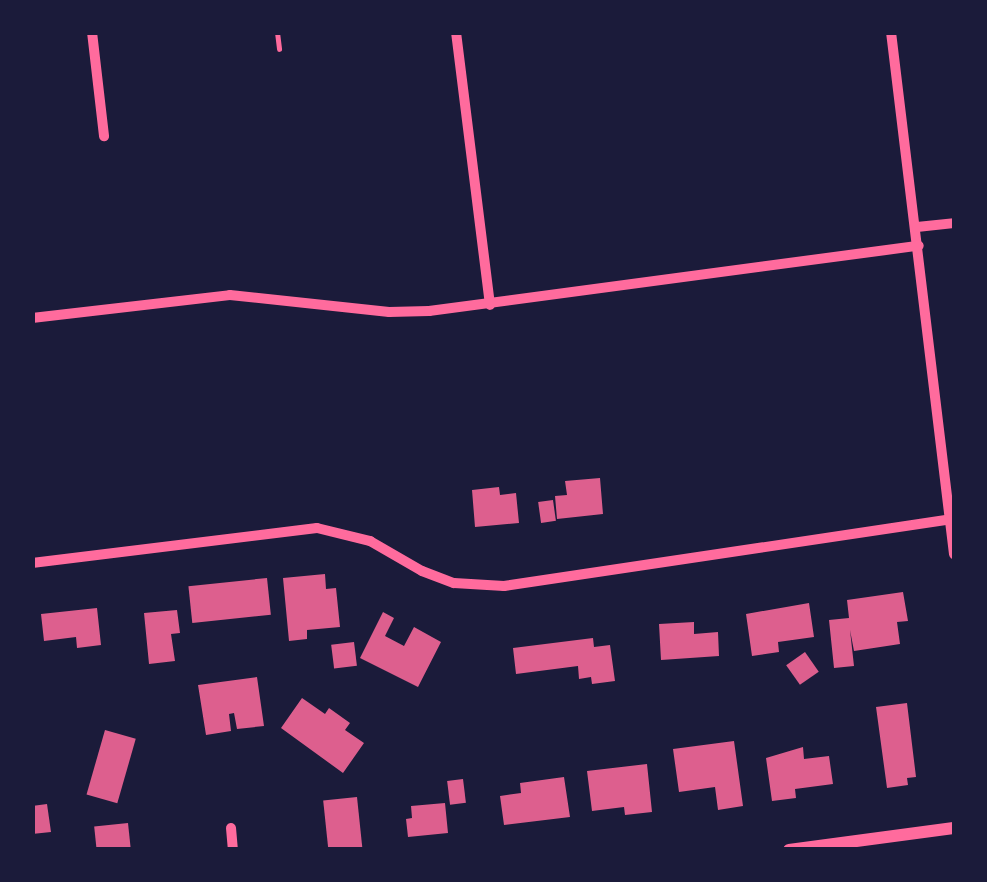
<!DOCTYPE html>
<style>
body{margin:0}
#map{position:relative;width:987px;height:882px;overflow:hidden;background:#1b1b3a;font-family:Overpass,sans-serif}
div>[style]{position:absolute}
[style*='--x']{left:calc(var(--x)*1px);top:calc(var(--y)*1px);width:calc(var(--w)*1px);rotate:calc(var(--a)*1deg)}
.building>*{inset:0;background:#dd5f8e;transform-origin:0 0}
.service>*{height:5px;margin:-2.5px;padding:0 2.5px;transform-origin:2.5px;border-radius:2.5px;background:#ff6b9d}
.minor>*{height:10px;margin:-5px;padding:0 5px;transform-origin:5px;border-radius:5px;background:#ff6b9d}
.tertiary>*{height:12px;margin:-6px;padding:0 6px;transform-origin:6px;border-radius:6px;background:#ff6b9d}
span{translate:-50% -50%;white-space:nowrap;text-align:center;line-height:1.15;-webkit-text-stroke:9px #1b1b3a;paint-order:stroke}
.frame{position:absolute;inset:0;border:35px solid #1b1b3a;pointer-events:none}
</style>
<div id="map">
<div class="building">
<div style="clip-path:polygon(600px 478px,603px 514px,557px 519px,555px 496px,567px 495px,565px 481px)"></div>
<div style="clip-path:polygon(499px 487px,500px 495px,516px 493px,519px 523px,475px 527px,472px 490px)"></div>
<div style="left:553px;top:500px;width:21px;height:15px;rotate:82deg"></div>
<div style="clip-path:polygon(325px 574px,326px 589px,336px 588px,340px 627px,307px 630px,307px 639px,289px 641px,283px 578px)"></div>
<div style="left:267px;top:578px;width:37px;height:79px;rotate:84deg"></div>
<div style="clip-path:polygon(903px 592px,908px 621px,897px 622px,900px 644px,854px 651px,850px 630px,854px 666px,834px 668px,829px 620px,849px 618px,847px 600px)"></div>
<div style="clip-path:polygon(809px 603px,814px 637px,778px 642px,779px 652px,752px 656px,746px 614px)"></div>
<div style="clip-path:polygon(97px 608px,101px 645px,77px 648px,76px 637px,44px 641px,41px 614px)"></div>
<div style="clip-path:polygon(177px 610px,180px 633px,171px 634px,175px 661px,149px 664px,144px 613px)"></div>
<div style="clip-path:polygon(383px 612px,394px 618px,385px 636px,404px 646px,414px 627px,441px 642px,418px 687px,360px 658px)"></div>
<div style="clip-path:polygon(694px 622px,694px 634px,718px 632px,719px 656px,661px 660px,659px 624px)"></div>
<div style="clip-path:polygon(593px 638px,594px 647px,610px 645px,615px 681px,592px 684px,591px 677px,579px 679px,578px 666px,516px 674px,513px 648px)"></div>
<div style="left:354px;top:642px;width:24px;height:23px;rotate:83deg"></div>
<div style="left:805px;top:652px;width:24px;height:23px;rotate:55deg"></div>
<div style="clip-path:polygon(257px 677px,264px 726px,237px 729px,234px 713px,229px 714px,231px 731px,206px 735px,198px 685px)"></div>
<div style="clip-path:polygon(302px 698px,325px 714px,329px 708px,350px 723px,345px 730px,364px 743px,343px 773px,281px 728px)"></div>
<div style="clip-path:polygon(907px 703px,916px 777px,907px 778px,908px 785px,887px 788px,876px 707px)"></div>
<div style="left:105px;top:730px;width:32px;height:67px;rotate:16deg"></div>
<div style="clip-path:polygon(734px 741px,743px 806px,718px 810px,715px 787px,679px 792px,673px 749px)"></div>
<div style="clip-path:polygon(803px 747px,804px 759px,829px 756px,833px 784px,795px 789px,796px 798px,772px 801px,766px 758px)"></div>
<div style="clip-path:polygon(647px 764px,652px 812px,625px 815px,624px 807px,592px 811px,587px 771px)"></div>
<div style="clip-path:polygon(564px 777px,570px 817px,504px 825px,500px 796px,521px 793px,520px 783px)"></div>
<div style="left:463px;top:779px;width:24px;height:16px;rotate:83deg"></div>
<div style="left:357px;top:797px;width:53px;height:34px;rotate:84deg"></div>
<div style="clip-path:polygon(445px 803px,448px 833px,408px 837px,406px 819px,412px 818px,411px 806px)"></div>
<div style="clip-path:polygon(47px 804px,51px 832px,32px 834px,32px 806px)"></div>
<div style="left:128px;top:823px;width:27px;height:34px;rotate:84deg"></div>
</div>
<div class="service">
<div style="--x:277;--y:32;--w:17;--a:83"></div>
</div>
<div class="minor">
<div style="--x:92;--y:32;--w:105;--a:83.4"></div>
<div style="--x:456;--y:32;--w:275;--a:82.9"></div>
<div style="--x:891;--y:32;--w:526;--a:83.12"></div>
<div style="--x:917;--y:227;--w:37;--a:-6"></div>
<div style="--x:32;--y:318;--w:199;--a:-6.6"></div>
<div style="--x:230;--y:295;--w:160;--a:6.1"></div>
<div style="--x:389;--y:312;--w:40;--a:-1.4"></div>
<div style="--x:429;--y:311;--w:494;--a:-7.6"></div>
<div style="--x:32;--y:563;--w:287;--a:-7"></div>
<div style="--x:317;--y:528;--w:55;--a:13.8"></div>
<div style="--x:370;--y:541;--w:60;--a:30"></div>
<div style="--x:422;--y:571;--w:34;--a:21"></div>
<div style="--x:454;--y:583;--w:50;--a:3.4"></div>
<div style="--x:504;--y:586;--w:455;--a:-8.5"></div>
<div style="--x:231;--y:828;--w:22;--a:85"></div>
</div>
<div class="tertiary">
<div style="--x:789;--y:850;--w:166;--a:-7.6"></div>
</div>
<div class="frame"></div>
</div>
